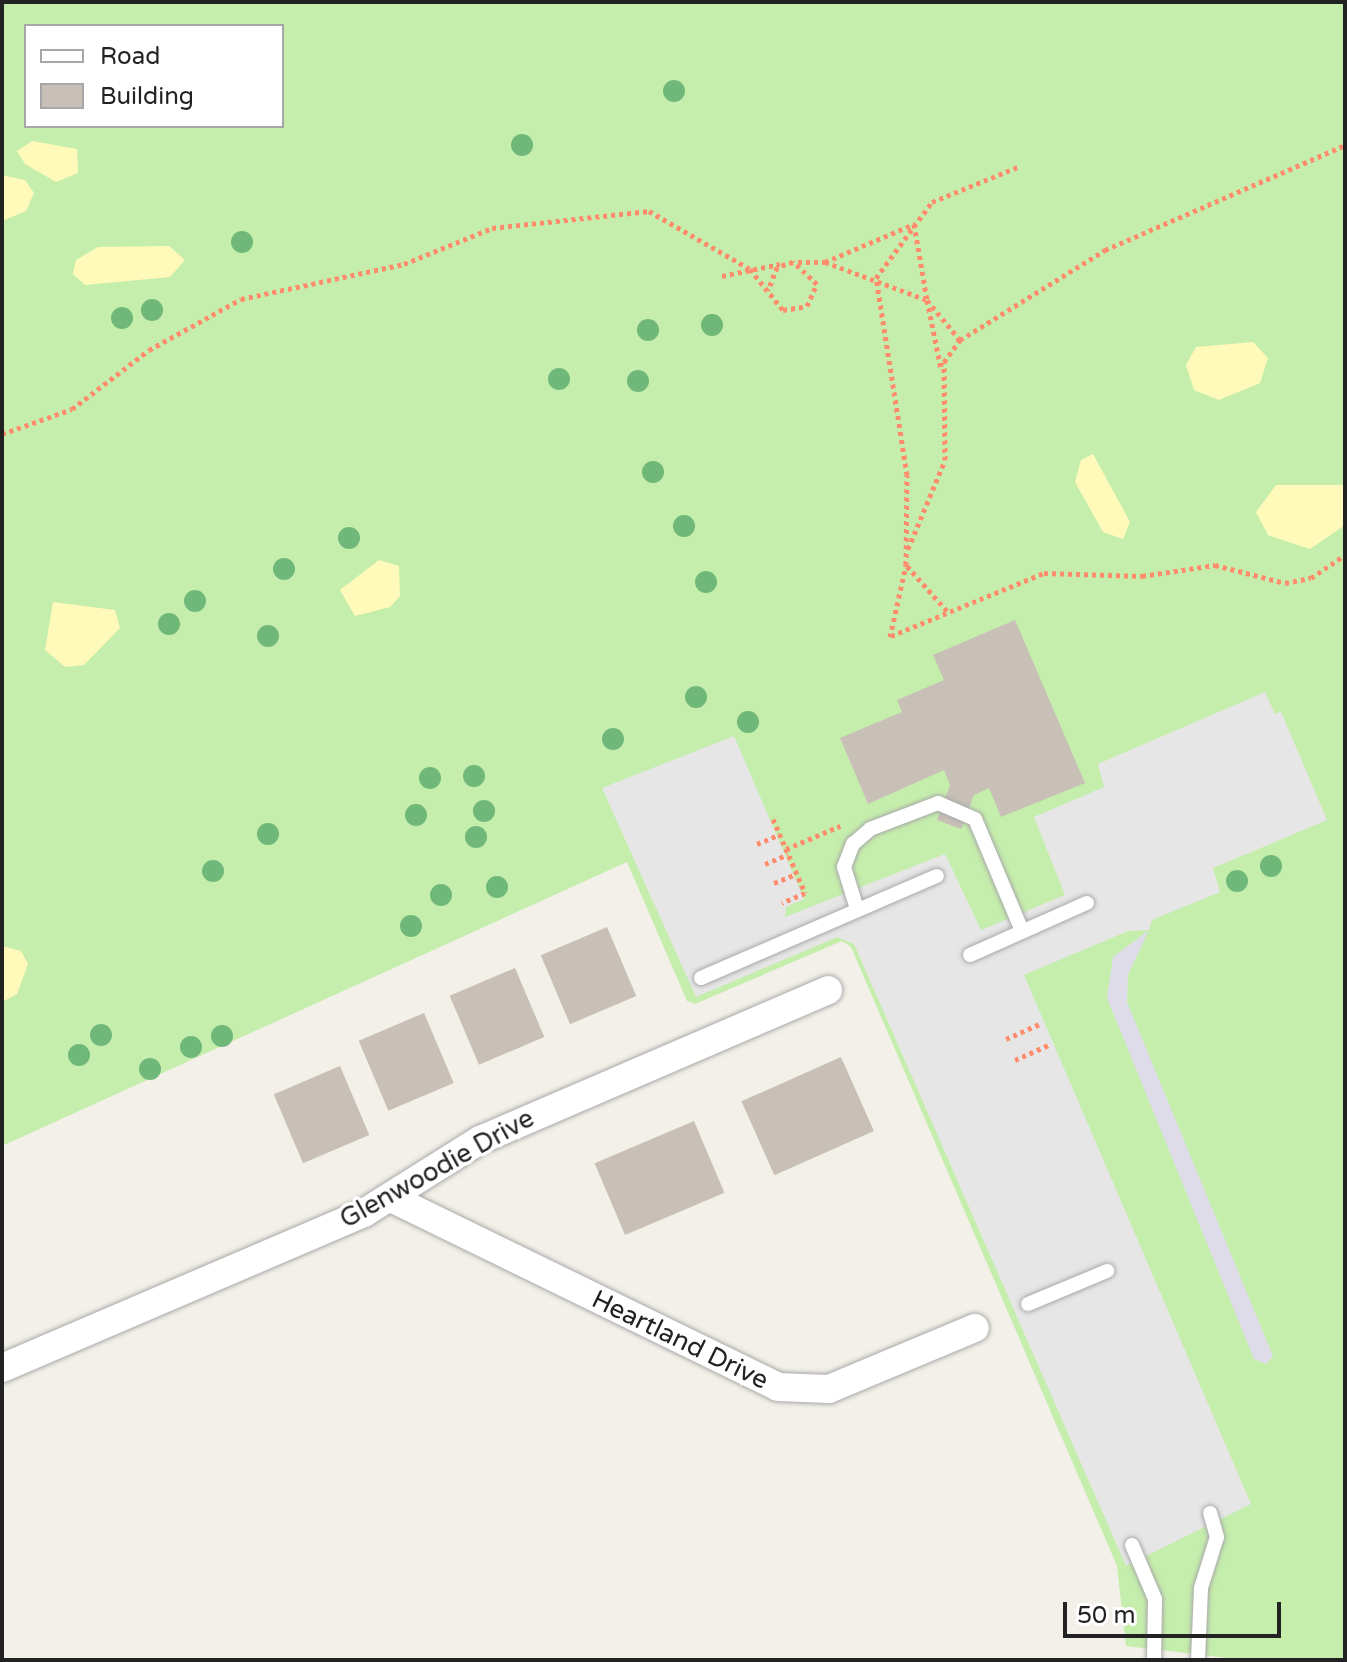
<!DOCTYPE html>
<style>
body{margin:0}
#map{position:relative;width:1347px;height:1662px;overflow:hidden;background:#f2f0e8;font-family:"Varela Round",sans-serif}
div>[style]{position:absolute}
[style*='--x']{left:calc(var(--x)*1px);top:calc(var(--y)*1px);width:calc(var(--w)*1px);rotate:calc(var(--a)*1deg)}
.grass>*{inset:0;background:#c5eeac}
.sand>*{inset:0;background:#fff9ba}
.parking>*{inset:0;background:#e6e6e6}
.plaza>*{inset:0;background:#dedce8}
.building>*{inset:0;background:#c8c0b7;transform-origin:0 0}
.path>*{height:5px;margin-top:-2.5px;transform-origin:0;background:repeating-linear-gradient(90deg,#ff8d6d 0 4px,transparent 0 8px)}
.roads{filter:drop-shadow(0 0 2px #a9a9a9) drop-shadow(0 0 2px #a9a9a9)}
.service>*{height:14px;margin:-7px;padding:0 7px;transform-origin:7px;border-radius:7px;background:#fff}
.minor>*{height:28px;margin:-14px;padding:0 14px;transform-origin:14px;border-radius:14px;background:#fff}
.trees>*{width:22px;height:22px;margin:-11px;border-radius:50%;background:#70b87a}
span{translate:-50% -50%;white-space:nowrap;text-align:center;line-height:1.15;-webkit-text-stroke:7px #fff;paint-order:stroke}
.street-label{font-size:26px;color:#222}
.frame{position:absolute;inset:0;border:4px solid #222;pointer-events:none}
.legend{position:absolute;left:24px;top:24px;width:260px;height:104px;box-sizing:border-box;background:#fff;border:2px solid #a7a7a7;margin:0;padding:10px 14px;list-style:none;font-size:24px;color:#222}
.legend li{display:flex;align-items:center;gap:16px;height:40px}
.legend b{width:40px;border:2px solid #a7a7a7}
.scale{position:absolute;left:1063px;top:1602px;width:218px;height:36px;box-sizing:border-box;border:4px solid #222;border-top:0;padding-left:10px;font-size:24px;line-height:28px;white-space:nowrap;color:#222;-webkit-text-stroke:6px #fff;paint-order:stroke}
</style>
<div id="map">
<div class="grass">
<div style="clip-path:polygon(evenodd,2px 2px,1345px 2px,1345px 1660px,1245px 1660px,1126px 1646px,1117px 1566px,851px 947px,842px 941px,695px 1004px,687px 1001px,627px 862px,2px 1146px,2px 2px,26px 26px,282px 26px,282px 126px,26px 126px,26px 26px)"></div>
</div>
<div class="sand">
<div style="clip-path:polygon(32px 141px,77px 149px,78px 173px,56px 182px,25px 164px,17px 151px)"></div>
<div style="clip-path:polygon(2px 175px,25px 180px,34px 193px,26px 211px,2px 221px)"></div>
<div style="clip-path:polygon(169px 246px,185px 260px,170px 277px,85px 285px,73px 274px,76px 260px,98px 247px)"></div>
<div style="clip-path:polygon(1253px 342px,1268px 358px,1260px 383px,1219px 400px,1194px 390px,1186px 365px,1196px 347px)"></div>
<div style="clip-path:polygon(1093px 454px,1130px 522px,1123px 539px,1103px 532px,1075px 482px,1081px 460px)"></div>
<div style="clip-path:polygon(1276px 485px,1345px 485px,1345px 525px,1310px 549px,1268px 535px,1256px 512px)"></div>
<div style="clip-path:polygon(379px 560px,399px 566px,400px 596px,390px 607px,355px 616px,340px 590px)"></div>
<div style="clip-path:polygon(53px 602px,115px 610px,120px 628px,84px 665px,65px 667px,45px 650px)"></div>
<div style="clip-path:polygon(2px 946px,21px 951px,28px 964px,17px 994px,2px 1002px)"></div>
</div>
<div class="parking">
<div style="clip-path:polygon(1265px 692px,1275px 714px,1281px 712px,1327px 820px,1213px 868px,1220px 892px,1152px 920px,1149px 930px,1128px 931px,1024px 975px,1251px 1504px,1126px 1566px,854px 944px,837px 937px,696px 997px,602px 788px,734px 736px,804px 899px,786px 907px,785px 917px,945px 854px,981px 930px,1065px 895px,1034px 817px,1104px 787px,1098px 764px)"></div>
</div>
<div class="plaza">
<div style="clip-path:polygon(1149px 930px,1128px 975px,1127px 1002px,1273px 1356px,1266px 1364px,1254px 1359px,1107px 998px,1113px 957px)"></div>
</div>
<div class="building">
<div style="clip-path:polygon(1015px 620px,1085px 783px,1001px 817px,989px 788px,974px 795px,961px 829px,937px 820px,950px 785px,944px 770px,868px 804px,840px 738px,902px 712px,897px 700px,944px 680px,933px 655px)"></div>
<div style="left:607px;top:927px;width:75px;height:72px;rotate:67deg"></div>
<div style="left:515px;top:968px;width:75px;height:71px;rotate:67deg"></div>
<div style="left:424px;top:1013px;width:76px;height:71px;rotate:67deg"></div>
<div style="left:841px;top:1057px;width:81px;height:109px;rotate:66deg"></div>
<div style="left:340px;top:1066px;width:75px;height:72px;rotate:67deg"></div>
<div style="left:694px;top:1121px;width:78px;height:108px;rotate:67deg"></div>
</div>
<div class="path">
<div style="--x:798;--y:262;--w:27;--a:0"></div>
<div style="--x:825;--y:262;--w:109;--a:20.4"></div>
<div style="--x:927;--y:300;--w:70;--a:78.5"></div>
<div style="--x:825;--y:262;--w:97;--a:-23.1"></div>
<div style="--x:914;--y:224;--w:77;--a:80.3"></div>
<div style="--x:927;--y:300;--w:52;--a:50.5"></div>
<div style="--x:722;--y:276;--w:59;--a:-11.7"></div>
<div style="--x:2;--y:434;--w:74;--a:-19.7"></div>
<div style="--x:72;--y:409;--w:97;--a:-37.5"></div>
<div style="--x:149;--y:350;--w:105;--a:-29"></div>
<div style="--x:241;--y:299;--w:167;--a:-12.1"></div>
<div style="--x:404;--y:264;--w:95;--a:-22.2"></div>
<div style="--x:492;--y:228;--w:158;--a:-6.2"></div>
<div style="--x:649;--y:211;--w:116;--a:29.9"></div>
<div style="--x:750;--y:269;--w:53;--a:51.2"></div>
<div style="--x:783;--y:310;--w:24;--a:-9"></div>
<div style="--x:807;--y:306;--w:24;--a:-66"></div>
<div style="--x:817;--y:284;--w:33;--a:-137"></div>
<div style="--x:793;--y:262;--w:17;--a:163"></div>
<div style="--x:777;--y:267;--w:25;--a:111"></div>
<div style="--x:908;--y:549;--w:96;--a:-67.4"></div>
<div style="--x:945;--y:460;--w:98;--a:-90.6"></div>
<div style="--x:944;--y:362;--w:27;--a:-54"></div>
<div style="--x:960;--y:340;--w:171;--a:-31.8"></div>
<div style="--x:1105;--y:250;--w:262;--a:-23.6"></div>
<div style="--x:907;--y:566;--w:62;--a:48.3"></div>
<div style="--x:891;--y:636;--w:165;--a:-22.4"></div>
<div style="--x:1044;--y:573;--w:98;--a:1.8"></div>
<div style="--x:1142;--y:576;--w:74;--a:-8.6"></div>
<div style="--x:1215;--y:565;--w:72;--a:14.4"></div>
<div style="--x:1285;--y:583;--w:26;--a:-11"></div>
<div style="--x:1311;--y:578;--w:41;--a:-34.1"></div>
<div style="--x:890;--y:637;--w:74;--a:-77.5"></div>
<div style="--x:906;--y:565;--w:90;--a:-89.4"></div>
<div style="--x:907;--y:475;--w:199;--a:-98.9"></div>
<div style="--x:876;--y:278;--w:94;--a:-53.6"></div>
<div style="--x:932;--y:202;--w:95;--a:-22.2"></div>
<div style="--x:773;--y:819;--w:81;--a:66.6"></div>
<div style="--x:805;--y:893;--w:25;--a:157"></div>
<div style="--x:757;--y:844;--w:25;--a:-23"></div>
<div style="--x:786;--y:849;--w:59;--a:-23.1"></div>
<div style="--x:765;--y:864;--w:25;--a:-23"></div>
<div style="--x:774;--y:883;--w:24;--a:-22"></div>
<div style="--x:1006;--y:1039;--w:39;--a:-24"></div>
<div style="--x:1015;--y:1060;--w:39;--a:-24"></div>
</div>
<div class="roads">
<div class="service">
<div style="--x:857;--y:909;--w:44;--a:-107.2"></div>
<div style="--x:844;--y:867;--w:25;--a:-69"></div>
<div style="--x:853;--y:844;--w:23;--a:-41"></div>
<div style="--x:870;--y:829;--w:73;--a:-20.9"></div>
<div style="--x:938;--y:803;--w:40;--a:23.4"></div>
<div style="--x:975;--y:819;--w:121;--a:67.2"></div>
<div style="--x:970;--y:955;--w:128;--a:-24"></div>
<div style="--x:701;--y:978;--w:257;--a:-23.4"></div>
<div style="--x:1028;--y:1304;--w:86;--a:-22.7"></div>
<div style="--x:1132;--y:1545;--w:59;--a:66.9"></div>
<div style="--x:1155;--y:1599;--w:61;--a:90.9"></div>
<div style="--x:1198;--y:1660;--w:72;--a:-87.6"></div>
<div style="--x:1201;--y:1588;--w:53;--a:-72.6"></div>
<div style="--x:1217;--y:1537;--w:25;--a:-106"></div>
</div>
<div class="minor">
<div style="--x:393;--y:1199;--w:428;--a:26"></div>
<div style="--x:778;--y:1387;--w:51;--a:2.2"></div>
<div style="--x:829;--y:1389;--w:158;--a:-22.7"></div>
<div style="--x:2;--y:1368;--w:394;--a:-23.2"></div>
<div style="--x:364;--y:1213;--w:137;--a:-32.2"></div>
<div style="--x:480;--y:1140;--w:379;--a:-23.3"></div>
</div>
</div>
<div class="trees">
<div style="left:674px;top:91px"></div>
<div style="left:522px;top:145px"></div>
<div style="left:242px;top:242px"></div>
<div style="left:152px;top:310px"></div>
<div style="left:122px;top:318px"></div>
<div style="left:712px;top:325px"></div>
<div style="left:648px;top:330px"></div>
<div style="left:559px;top:379px"></div>
<div style="left:638px;top:381px"></div>
<div style="left:653px;top:472px"></div>
<div style="left:684px;top:526px"></div>
<div style="left:349px;top:538px"></div>
<div style="left:284px;top:569px"></div>
<div style="left:706px;top:582px"></div>
<div style="left:195px;top:601px"></div>
<div style="left:169px;top:624px"></div>
<div style="left:268px;top:636px"></div>
<div style="left:696px;top:697px"></div>
<div style="left:748px;top:722px"></div>
<div style="left:613px;top:739px"></div>
<div style="left:474px;top:776px"></div>
<div style="left:430px;top:778px"></div>
<div style="left:484px;top:811px"></div>
<div style="left:416px;top:815px"></div>
<div style="left:268px;top:834px"></div>
<div style="left:476px;top:837px"></div>
<div style="left:1271px;top:866px"></div>
<div style="left:213px;top:871px"></div>
<div style="left:1237px;top:881px"></div>
<div style="left:497px;top:887px"></div>
<div style="left:441px;top:895px"></div>
<div style="left:411px;top:926px"></div>
<div style="left:101px;top:1035px"></div>
<div style="left:222px;top:1036px"></div>
<div style="left:191px;top:1047px"></div>
<div style="left:79px;top:1055px"></div>
<div style="left:150px;top:1069px"></div>
</div>
<div class="street-label">
<span style="left:437px;top:1169px;rotate:-29deg">Glenwoodie Drive</span>
<span style="left:680px;top:1340px;rotate:26deg">Heartland Drive</span>
</div>
<div class="frame"></div>
<ul class="legend">
<li><b style="height:10px;background:#fff"></b>Road</li>
<li><b style="height:22px;background:#c8c0b7"></b>Building</li>
</ul>
<div class="scale">50 m</div>
</div>
